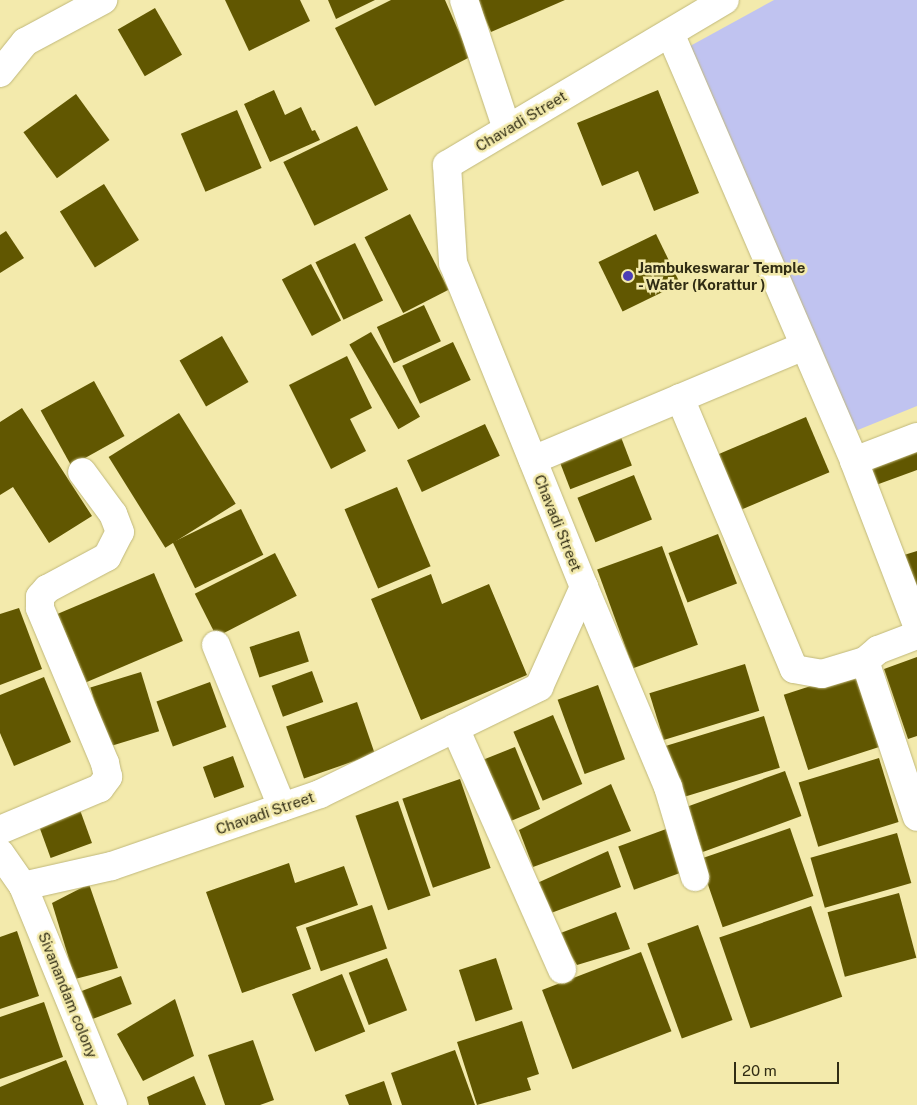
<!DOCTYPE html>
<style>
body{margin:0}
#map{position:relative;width:917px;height:1105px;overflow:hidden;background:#f3eaac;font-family:"Public Sans",sans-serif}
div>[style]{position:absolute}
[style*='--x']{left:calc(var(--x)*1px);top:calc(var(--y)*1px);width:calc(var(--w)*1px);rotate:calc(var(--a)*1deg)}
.water>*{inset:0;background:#c0c3f0}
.building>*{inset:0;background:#615701;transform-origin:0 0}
.roads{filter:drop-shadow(0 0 1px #c0b87b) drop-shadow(0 0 1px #c0b87b)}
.minor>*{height:28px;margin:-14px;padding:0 14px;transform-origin:14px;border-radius:14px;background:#fff}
.dots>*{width:14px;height:14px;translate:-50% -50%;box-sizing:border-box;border:2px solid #f3eaac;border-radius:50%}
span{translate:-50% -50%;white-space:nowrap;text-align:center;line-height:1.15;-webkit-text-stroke:5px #f3eaac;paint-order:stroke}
.street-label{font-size:15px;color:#312d14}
.poi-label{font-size:15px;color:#312d14;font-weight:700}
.left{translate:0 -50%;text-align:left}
.scale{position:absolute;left:734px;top:1062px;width:105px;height:22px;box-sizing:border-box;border:2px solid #312d14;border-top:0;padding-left:6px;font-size:15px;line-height:18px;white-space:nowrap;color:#312d14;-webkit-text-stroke:4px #f3eaac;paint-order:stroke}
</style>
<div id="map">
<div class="water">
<div style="clip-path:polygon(774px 0,917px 0,917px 406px,838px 438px,681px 51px)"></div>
</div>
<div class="building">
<div style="clip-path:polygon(225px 0,300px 0,310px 21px,249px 51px)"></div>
<div style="clip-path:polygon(328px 0,375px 0,336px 19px)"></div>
<div style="clip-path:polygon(391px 0,445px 0,470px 57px,375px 106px,335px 28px)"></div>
<div style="clip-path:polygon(477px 0,565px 0,491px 32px)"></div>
<div style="left:155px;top:8px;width:54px;height:43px;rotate:60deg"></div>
<div style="clip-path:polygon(274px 90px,285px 115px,301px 107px,312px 131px,315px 130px,320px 140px,270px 162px,244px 104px)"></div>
<div style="clip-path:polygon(658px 90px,699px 193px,654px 211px,638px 171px,602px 186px,577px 123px)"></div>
<div style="left:76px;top:94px;width:57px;height:65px;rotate:54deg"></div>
<div style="left:237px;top:110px;width:63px;height:61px;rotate:67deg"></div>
<div style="left:357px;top:126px;width:71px;height:82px;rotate:64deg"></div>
<div style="left:104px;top:184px;width:66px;height:52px;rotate:58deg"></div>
<div style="left:410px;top:214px;width:85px;height:51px;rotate:63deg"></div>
<div style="clip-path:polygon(6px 231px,24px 258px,0 273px,0 235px)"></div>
<div style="left:656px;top:234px;width:55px;height:64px;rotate:64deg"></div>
<div style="left:355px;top:243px;width:64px;height:44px;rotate:64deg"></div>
<div style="left:311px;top:264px;width:64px;height:33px;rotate:62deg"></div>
<div style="left:424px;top:305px;width:40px;height:52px;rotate:65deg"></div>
<div style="left:371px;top:332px;width:98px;height:25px;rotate:60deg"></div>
<div style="left:222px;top:336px;width:53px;height:49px;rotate:60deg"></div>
<div style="left:453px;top:342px;width:42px;height:56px;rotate:65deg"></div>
<div style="clip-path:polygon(347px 356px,372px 408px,350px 419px,366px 451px,331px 469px,289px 385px)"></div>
<div style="left:94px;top:381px;width:63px;height:61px;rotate:61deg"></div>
<div style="clip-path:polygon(22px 408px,92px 516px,49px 543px,13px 487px,0 495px,0 422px)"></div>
<div style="left:179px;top:413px;width:107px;height:83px;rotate:58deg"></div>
<div style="left:806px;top:417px;width:60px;height:101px;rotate:67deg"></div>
<div style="left:485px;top:424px;width:35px;height:86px;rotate:65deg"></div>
<div style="left:619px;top:432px;width:36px;height:66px;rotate:69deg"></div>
<div style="clip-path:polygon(917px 442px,917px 470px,876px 485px,865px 462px)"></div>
<div style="left:634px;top:475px;width:48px;height:61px;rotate:68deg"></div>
<div style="left:397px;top:487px;width:86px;height:57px;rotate:67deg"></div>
<div style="left:241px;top:509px;width:51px;height:76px;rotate:64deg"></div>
<div style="left:718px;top:534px;width:53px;height:53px;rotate:69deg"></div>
<div style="left:662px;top:546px;width:105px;height:69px;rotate:70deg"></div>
<div style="clip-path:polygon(917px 551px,917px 589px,904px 555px)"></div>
<div style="left:275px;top:553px;width:48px;height:90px;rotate:63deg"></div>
<div style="left:154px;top:573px;width:74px;height:105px;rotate:67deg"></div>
<div style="clip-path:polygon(431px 574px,442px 604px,489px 584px,527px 675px,421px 720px,371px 599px)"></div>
<div style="clip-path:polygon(19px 608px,42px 669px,0 685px,0 614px)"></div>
<div style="left:299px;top:631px;width:32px;height:52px;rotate:72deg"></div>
<div style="clip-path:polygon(917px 657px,917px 736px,908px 739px,884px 669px)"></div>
<div style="left:745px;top:664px;width:49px;height:100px;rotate:73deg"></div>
<div style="left:312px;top:671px;width:33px;height:43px;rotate:70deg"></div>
<div style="left:857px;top:671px;width:79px;height:77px;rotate:72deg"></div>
<div style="left:141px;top:672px;width:62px;height:53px;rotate:73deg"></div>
<div style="clip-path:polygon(44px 677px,71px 742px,14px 766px,0 733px,0 695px)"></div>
<div style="left:210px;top:682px;width:48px;height:57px;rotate:70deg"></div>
<div style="left:598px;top:685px;width:79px;height:43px;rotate:70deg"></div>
<div style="left:357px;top:702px;width:55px;height:75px;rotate:71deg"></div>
<div style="left:553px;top:715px;width:75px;height:43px;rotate:67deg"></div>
<div style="left:764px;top:716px;width:54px;height:103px;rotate:73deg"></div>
<div style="left:515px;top:747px;width:67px;height:33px;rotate:68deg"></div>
<div style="left:233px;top:756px;width:33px;height:32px;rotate:70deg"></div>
<div style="left:879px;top:758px;width:67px;height:84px;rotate:73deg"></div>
<div style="left:785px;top:771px;width:48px;height:105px;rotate:70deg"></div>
<div style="left:460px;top:779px;width:94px;height:61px;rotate:71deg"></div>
<div style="clip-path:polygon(611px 784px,631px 831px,533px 867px,519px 830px)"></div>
<div style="left:398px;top:801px;width:100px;height:45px;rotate:71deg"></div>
<div style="left:80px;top:810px;width:35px;height:44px;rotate:70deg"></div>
<div style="left:669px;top:828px;width:46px;height:54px;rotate:70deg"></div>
<div style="left:790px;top:828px;width:72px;height:96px;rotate:71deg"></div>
<div style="left:897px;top:833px;width:52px;height:90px;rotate:74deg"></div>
<div style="clip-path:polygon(608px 851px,621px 887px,551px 913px,535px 884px)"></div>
<div style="clip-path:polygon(289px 863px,295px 883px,344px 866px,358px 905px,296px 927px,311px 969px,242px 993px,206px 892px)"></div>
<div style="clip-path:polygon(89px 884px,118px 968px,75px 979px,52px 903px)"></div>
<div style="left:899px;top:893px;width:67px;height:74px;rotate:75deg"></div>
<div style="left:372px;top:905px;width:46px;height:70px;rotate:71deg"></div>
<div style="left:811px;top:906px;width:96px;height:97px;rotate:71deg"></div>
<div style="clip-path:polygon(616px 912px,630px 949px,577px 965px,558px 934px)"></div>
<div style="left:698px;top:925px;width:101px;height:54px;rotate:70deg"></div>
<div style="clip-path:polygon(17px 931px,39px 996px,0 1009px,0 937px)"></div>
<div style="left:641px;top:952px;width:85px;height:106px;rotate:69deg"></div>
<div style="left:387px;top:958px;width:56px;height:41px;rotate:69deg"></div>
<div style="left:496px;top:958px;width:54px;height:39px;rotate:72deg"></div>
<div style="left:342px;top:974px;width:62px;height:54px;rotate:68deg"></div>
<div style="left:121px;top:976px;width:30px;height:42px;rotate:69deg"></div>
<div style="clip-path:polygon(175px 999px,194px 1056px,143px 1081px,117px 1034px)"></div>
<div style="clip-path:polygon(44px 1002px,63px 1057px,0 1079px,0 1017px)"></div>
<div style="clip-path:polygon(522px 1021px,539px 1074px,527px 1078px,531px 1090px,477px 1105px,457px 1042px)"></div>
<div style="clip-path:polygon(253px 1040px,274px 1100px,260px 1105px,225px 1105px,208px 1055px)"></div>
<div style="clip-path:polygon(455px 1050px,475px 1105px,402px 1105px,391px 1073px)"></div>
<div style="clip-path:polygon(66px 1060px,84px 1105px,0 1105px,0 1087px)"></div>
<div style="clip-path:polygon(194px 1076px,206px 1105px,149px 1105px,147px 1097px)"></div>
<div style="clip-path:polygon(384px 1081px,392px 1105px,349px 1105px,345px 1095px)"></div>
</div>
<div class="roads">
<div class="minor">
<div style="--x:464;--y:0;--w:136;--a:71.6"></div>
<div style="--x:670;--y:33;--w:466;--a:66.7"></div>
<div style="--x:854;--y:461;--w:176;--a:69"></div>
<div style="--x:0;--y:73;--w:40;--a:-51"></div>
<div style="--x:25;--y:42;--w:89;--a:-28.3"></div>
<div style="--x:680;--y:398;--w:294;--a:67.2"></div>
<div style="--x:794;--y:669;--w:28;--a:10"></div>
<div style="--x:822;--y:674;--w:45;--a:-16.8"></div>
<div style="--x:533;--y:460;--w:294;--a:-22.8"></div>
<div style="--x:854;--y:461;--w:67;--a:-20.9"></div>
<div style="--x:584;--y:587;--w:217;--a:67.2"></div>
<div style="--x:668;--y:787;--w:94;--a:73.3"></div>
<div style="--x:917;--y:635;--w:42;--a:159"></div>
<div style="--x:878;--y:650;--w:17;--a:140"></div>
<div style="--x:865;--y:661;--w:164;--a:71.6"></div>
<div style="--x:216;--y:645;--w:175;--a:67.8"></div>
<div style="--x:455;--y:728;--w:264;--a:66.1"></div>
<div style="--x:0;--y:830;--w:108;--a:-22.8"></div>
<div style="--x:100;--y:788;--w:14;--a:-54"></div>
<div style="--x:108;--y:777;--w:14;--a:-102"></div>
<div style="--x:105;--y:763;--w:168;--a:-112.8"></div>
<div style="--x:40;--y:608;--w:11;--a:-90"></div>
<div style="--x:40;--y:597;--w:11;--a:-49"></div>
<div style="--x:47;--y:589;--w:68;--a:-28.1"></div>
<div style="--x:107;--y:557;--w:28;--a:-63"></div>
<div style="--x:120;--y:532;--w:19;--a:-111"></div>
<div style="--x:113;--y:514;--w:52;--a:-126.4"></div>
<div style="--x:0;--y:853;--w:40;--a:55.1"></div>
<div style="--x:23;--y:886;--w:237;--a:67.7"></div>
<div style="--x:23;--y:886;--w:91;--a:-12.7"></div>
<div style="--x:112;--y:866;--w:220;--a:-19.1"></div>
<div style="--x:320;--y:794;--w:244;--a:-26"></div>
<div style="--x:539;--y:687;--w:110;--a:-65.8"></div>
<div style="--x:584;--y:587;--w:349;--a:-112"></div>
<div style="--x:453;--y:263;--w:98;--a:-93.5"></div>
<div style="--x:447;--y:165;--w:323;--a:-30.7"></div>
</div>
</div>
<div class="dots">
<div style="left:628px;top:276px;background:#4b3eb5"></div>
</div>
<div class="street-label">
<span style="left:521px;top:121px;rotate:-31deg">Chavadi Street</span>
<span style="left:558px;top:523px;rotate:68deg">Chavadi Street</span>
<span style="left:265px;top:813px;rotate:-19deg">Chavadi Street</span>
<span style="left:68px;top:995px;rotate:68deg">Sivanandam colony</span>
</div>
<div class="poi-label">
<span class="left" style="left:638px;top:276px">Jambukeswarar Temple<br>- Water (Korattur )</span>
</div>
<div class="scale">20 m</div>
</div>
